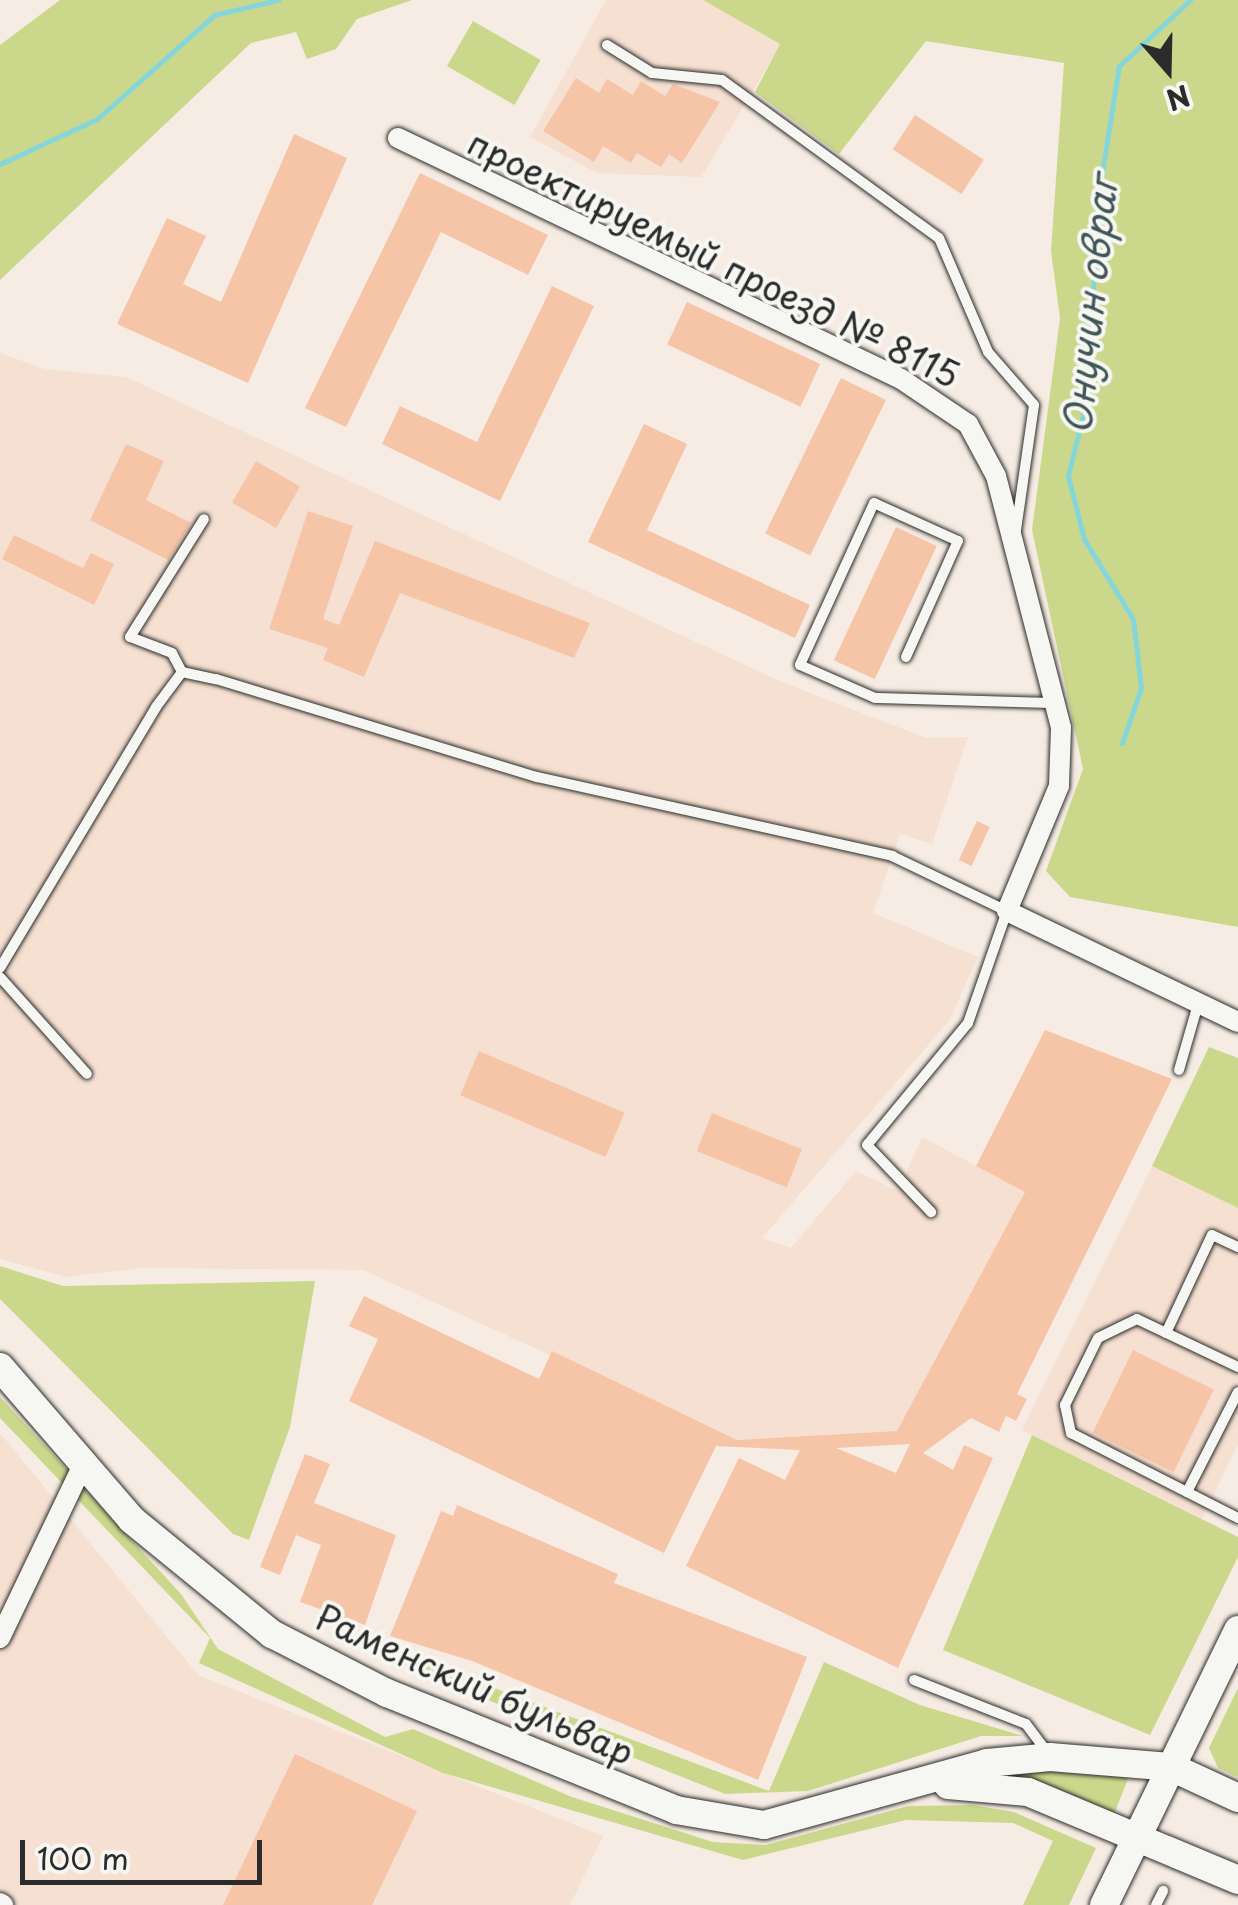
<!DOCTYPE html>
<meta charset="utf-8">
<style>
body{margin:0}
#map{position:relative;width:1238px;height:1905px;overflow:hidden;background:#f6ece3;font-family:"Playpen Sans",sans-serif}
div>[style]{position:absolute}
[style*='--x']{left:calc(var(--x)*1px);top:calc(var(--y)*1px);width:calc(var(--w)*1px);rotate:calc(var(--a)*1deg)}
.built>*{inset:0;background:#f6e0d1}
.green>*{inset:0;background:#cbd88c;transform-origin:0 0}
.stream>*{height:5px;margin:-2.5px;padding:0 2.5px;transform-origin:2.5px;border-radius:2.5px;background:#84d6da}
.building>*{inset:0;background:#f6c4a7;transform-origin:0 0}
.roads{filter:drop-shadow(0 0 2px #2b2b2b) drop-shadow(0 0 2px #2b2b2b)}
.lane>*{height:10px;margin:-5px;padding:0 5px;transform-origin:5px;border-radius:5px;background:#f6f6f2}
.street>*{height:20px;margin:-10px;padding:0 10px;transform-origin:10px;border-radius:10px;background:#f6f6f2}
.secondary>*{height:28px;margin:-14px;padding:0 14px;transform-origin:14px;border-radius:14px;background:#f6f6f2}
span{translate:-50% -50%;white-space:nowrap;text-align:center;line-height:1.15;-webkit-text-stroke:8px #f6f6f2;paint-order:stroke}
.street-label{font-size:35px;color:#2b2b2b}
.water-label{font-size:38px;color:#415657;font-style:italic}
.north{position:absolute;left:1118px;top:20px;width:100px;height:100px;-webkit-text-stroke:8px #f6f6f2;paint-order:stroke;rotate:160deg;font-size:28px;font-weight:700;line-height:40px;text-align:center;color:#2b2b2b}
.north::after{content:'';display:block;margin:auto;width:35px;height:45px;background:#2b2b2b;clip-path:polygon(50% 0,100% 100%,50% 72%,0 100%)}
.scale{position:absolute;left:20px;top:1840px;width:242px;height:45px;box-sizing:border-box;border:5px solid #2b2b2b;border-top:0;padding-left:12px;font-size:30px;line-height:35px;white-space:nowrap;color:#2b2b2b;-webkit-text-stroke:8px #f6f6f2;paint-order:stroke}
</style>
<div id="map">
<div class="built">
<div style="clip-path:polygon(606px 0,703px 0,781px 44px,701px 177px,597px 173px,530px 137px)"></div>
<div style="clip-path:polygon(0 353px,45px 369px,126px 377px,782px 682px,926px 738px,968px 737px,932px 844px,900px 834px,873px 913px,978px 957px,949px 1021px,762px 1238px,791px 1248px,856px 1171px,898px 1191px,922px 1137px,1025px 1192px,897px 1431px,737px 1440px,363px 1270px,143px 1268px,66px 1277px,0 1259px)"></div>
<div style="clip-path:polygon(1152px 1166px,1238px 1208px,1238px 1445px,1202px 1518px,1022px 1430px)"></div>
<div style="clip-path:polygon(0 1433px,198px 1675px,603px 1836px,570px 1905px,0 1905px)"></div>
</div>
<div class="green">
<div style="clip-path:polygon(60px 0,412px 0,357px 19px,336px 49px,307px 59px,296px 32px,251px 43px,0 280px,0 45px)"></div>
<div style="clip-path:polygon(703px 0,1238px 0,1238px 927px,1070px 897px,1046px 871px,1083px 769px,1032px 530px,1060px 318px,1051px 251px,1064px 63px,926px 41px,839px 154px,755px 92px,780px 44px)"></div>
<div style="left:473px;top:21px;width:78px;height:52px;rotate:30deg"></div>
<div style="clip-path:polygon(1209px 1047px,1238px 1058px,1238px 1208px,1152px 1166px)"></div>
<div style="clip-path:polygon(0 1266px,63px 1286px,315px 1281px,290px 1427px,249px 1540px,233px 1534px,0 1299px)"></div>
<div style="clip-path:polygon(0 1397px,181px 1594px,218px 1649px,385px 1737px,413px 1729px,572px 1797px,713px 1842px,766px 1845px,908px 1806px,972px 1805px,1014px 1812px,1096px 1848px,1069px 1905px,1023px 1905px,1053px 1841px,1013px 1823px,906px 1820px,743px 1860px,443px 1773px,199px 1663px,210px 1638px,0 1418px)"></div>
<div style="clip-path:polygon(1032px 1435px,1238px 1537px,1238px 1557px,1150px 1735px,943px 1650px)"></div>
<div style="clip-path:polygon(398px 1652px,769px 1791px,824px 1662px,920px 1705px,1023px 1736px,981px 1736px,808px 1791px,725px 1794px,407px 1668px)"></div>
<div style="clip-path:polygon(1238px 1688px,1238px 1776px,1237px 1777px,1218px 1768px,1209px 1748px)"></div>
<div style="clip-path:polygon(1132px 1769px,1114px 1814px,982px 1777px,984px 1771px)"></div>
</div>
<div class="stream">
<div style="--x:0;--y:164;--w:107;--a:-24.9"></div>
<div style="--x:97;--y:119;--w:157;--a:-41.6"></div>
<div style="--x:214;--y:15;--w:66;--a:-13.2"></div>
<div style="--x:1122;--y:743;--w:58;--a:-70.9"></div>
<div style="--x:1141;--y:688;--w:69;--a:-96.6"></div>
<div style="--x:1133;--y:619;--w:94;--a:-121.5"></div>
<div style="--x:1084;--y:539;--w:65;--a:-104.3"></div>
<div style="--x:1068;--y:476;--w:80;--a:-76.3"></div>
<div style="--x:1087;--y:398;--w:200;--a:-86.9"></div>
<div style="--x:1098;--y:198;--w:134;--a:-81"></div>
<div style="--x:1119;--y:66;--w:97;--a:-42.9"></div>
</div>
<div class="building">
<div style="clip-path:polygon(576px 78px,599px 93px,607px 79px,633px 95px,641px 81px,665px 96px,673px 84px,720px 102px,682px 163px,669px 154px,661px 167px,637px 153px,631px 163px,603px 146px,594px 162px,543px 131px)"></div>
<div style="left:915px;top:115px;width:82px;height:41px;rotate:33deg"></div>
<div style="clip-path:polygon(294px 134px,347px 158px,248px 383px,117px 324px,167px 218px,206px 236px,183px 284px,221px 302px)"></div>
<div style="clip-path:polygon(420px 173px,548px 235px,528px 275px,441px 232px,346px 427px,305px 408px)"></div>
<div style="clip-path:polygon(552px 286px,594px 306px,500px 501px,382px 444px,400px 406px,477px 442px)"></div>
<div style="left:687px;top:302px;width:147px;height:47px;rotate:25deg"></div>
<div style="left:841px;top:378px;width:50px;height:173px;rotate:26deg"></div>
<div style="clip-path:polygon(644px 424px,687px 444px,647px 530px,810px 605px,795px 638px,588px 542px)"></div>
<div style="clip-path:polygon(126px 444px,164px 461px,146px 500px,191px 523px,168px 560px,90px 520px)"></div>
<div style="left:256px;top:461px;width:51px;height:48px;rotate:30deg"></div>
<div style="clip-path:polygon(308px 511px,353px 526px,323px 619px,339px 625px,375px 541px,590px 623px,574px 658px,400px 593px,364px 677px,323px 660px,328px 648px,269px 629px)"></div>
<div style="left:896px;top:527px;width:45px;height:147px;rotate:25deg"></div>
<div style="clip-path:polygon(14px 535px,83px 568px,91px 553px,114px 564px,94px 605px,2px 559px)"></div>
<div style="left:977px;top:821px;width:14px;height:43px;rotate:25deg"></div>
<div style="clip-path:polygon(evenodd,1045px 1030px,1172px 1079px,1017px 1394px,1027px 1399px,1016px 1421px,1006px 1416px,999px 1432px,971px 1418px,923px 1453px,953px 1470px,964px 1445px,993px 1458px,898px 1668px,686px 1566px,739px 1458px,785px 1480px,800px 1450px,716px 1446px,664px 1553px,349px 1401px,378px 1339px,349px 1326px,364px 1296px,539px 1379px,552px 1351px,737px 1440px,897px 1431px,1025px 1192px,976px 1166px,1045px 1030px,910px 1444px,896px 1473px,836px 1448px,910px 1444px)"></div>
<div style="left:479px;top:1051px;width:158px;height:48px;rotate:23deg"></div>
<div style="left:712px;top:1113px;width:97px;height:41px;rotate:22deg"></div>
<div style="left:1133px;top:1350px;width:90px;height:92px;rotate:26deg"></div>
<div style="clip-path:polygon(305px 1454px,330px 1464px,314px 1503px,396px 1535px,365px 1625px,300px 1602px,321px 1545px,296px 1535px,280px 1575px,260px 1567px)"></div>
<div style="clip-path:polygon(457px 1505px,618px 1574px,614px 1583px,807px 1657px,758px 1780px,472px 1661px,390px 1636px,441px 1511px,453px 1516px)"></div>
<div style="clip-path:polygon(295px 1754px,417px 1811px,372px 1905px,223px 1905px)"></div>
</div>
<div class="roads">
<div class="lane">
<div style="--x:607;--y:45;--w:53;--a:31.9"></div>
<div style="--x:652;--y:73;--w:70;--a:5.7"></div>
<div style="--x:722;--y:80;--w:268;--a:36.1"></div>
<div style="--x:939;--y:238;--w:124;--a:66.7"></div>
<div style="--x:988;--y:352;--w:70;--a:49"></div>
<div style="--x:1034;--y:405;--w:126;--a:98.2"></div>
<div style="--x:906;--y:657;--w:127;--a:-65.9"></div>
<div style="--x:958;--y:541;--w:92;--a:-155.7"></div>
<div style="--x:874;--y:503;--w:178;--a:114.6"></div>
<div style="--x:800;--y:665;--w:82;--a:23.7"></div>
<div style="--x:875;--y:698;--w:179;--a:1.6"></div>
<div style="--x:182;--y:672;--w:21;--a:-118"></div>
<div style="--x:172;--y:653;--w:45;--a:-159.1"></div>
<div style="--x:130;--y:637;--w:139;--a:-57.9"></div>
<div style="--x:0;--y:968;--w:304;--a:-59.1"></div>
<div style="--x:156;--y:707;--w:44;--a:-53.4"></div>
<div style="--x:182;--y:672;--w:35;--a:12"></div>
<div style="--x:216;--y:679;--w:336;--a:17"></div>
<div style="--x:537;--y:777;--w:364;--a:12.5"></div>
<div style="--x:892;--y:856;--w:127;--a:25.6"></div>
<div style="--x:1007;--y:911;--w:119;--a:109.2"></div>
<div style="--x:968;--y:1023;--w:158;--a:129.6"></div>
<div style="--x:867;--y:1145;--w:93;--a:46.3"></div>
<div style="--x:0;--y:977;--w:130;--a:48.1"></div>
<div style="--x:1179;--y:1070;--w:69;--a:-73.9"></div>
<div style="--x:1166;--y:1333;--w:108;--a:-64.9"></div>
<div style="--x:1212;--y:1235;--w:29;--a:25"></div>
<div style="--x:1238;--y:1367;--w:112;--a:-154.6"></div>
<div style="--x:1137;--y:1319;--w:43;--a:154"></div>
<div style="--x:1098;--y:1338;--w:75;--a:116.2"></div>
<div style="--x:1065;--y:1405;--w:29;--a:78"></div>
<div style="--x:1071;--y:1433;--w:187;--a:27"></div>
<div style="--x:1187;--y:1492;--w:112;--a:-63"></div>
<div style="--x:914;--y:1680;--w:120;--a:21.4"></div>
<div style="--x:1026;--y:1724;--w:40;--a:53"></div>
<div style="--x:1156;--y:1905;--w:16;--a:-63"></div>
</div>
<div class="street">
<div style="--x:398;--y:138;--w:558;--a:25.6"></div>
<div style="--x:901;--y:379;--w:81;--a:33.9"></div>
<div style="--x:968;--y:424;--w:59;--a:61.7"></div>
<div style="--x:996;--y:476;--w:260;--a:75.5"></div>
<div style="--x:1061;--y:728;--w:58;--a:92"></div>
<div style="--x:1059;--y:786;--w:135;--a:112.6"></div>
<div style="--x:1007;--y:911;--w:256;--a:25.7"></div>
<div style="--x:0;--y:1638;--w:194;--a:-64.4"></div>
<div style="--x:0;--y:1903;--w:4;--a:34"></div>
</div>
<div class="secondary">
<div style="--x:0;--y:1367;--w:202;--a:49.2"></div>
<div style="--x:132;--y:1520;--w:181;--a:39.2"></div>
<div style="--x:272;--y:1634;--w:129;--a:27.2"></div>
<div style="--x:387;--y:1693;--w:312;--a:22"></div>
<div style="--x:676;--y:1810;--w:89;--a:9.7"></div>
<div style="--x:764;--y:1825;--w:231;--a:-15.5"></div>
<div style="--x:987;--y:1763;--w:63;--a:-5.4"></div>
<div style="--x:1050;--y:1757;--w:121;--a:4.7"></div>
<div style="--x:1171;--y:1767;--w:74;--a:24.8"></div>
<div style="--x:948;--y:1785;--w:80;--a:5"></div>
<div style="--x:1028;--y:1792;--w:228;--a:22.7"></div>
<div style="--x:1104;--y:1905;--w:306;--a:-64"></div>
</div>
</div>
<div class="street-label">
<span style="left:714px;top:258px;rotate:26deg">проектируемый проезд № 8115</span>
<span style="left:475px;top:1684px;rotate:24deg">Раменский бульвар</span>
</div>
<div class="water-label">
<span style="left:1089px;top:305px;rotate:-84deg">Онучин овраг</span>
</div>
<div class="north">N</div>
<div class="scale">100 m</div>
</div>
